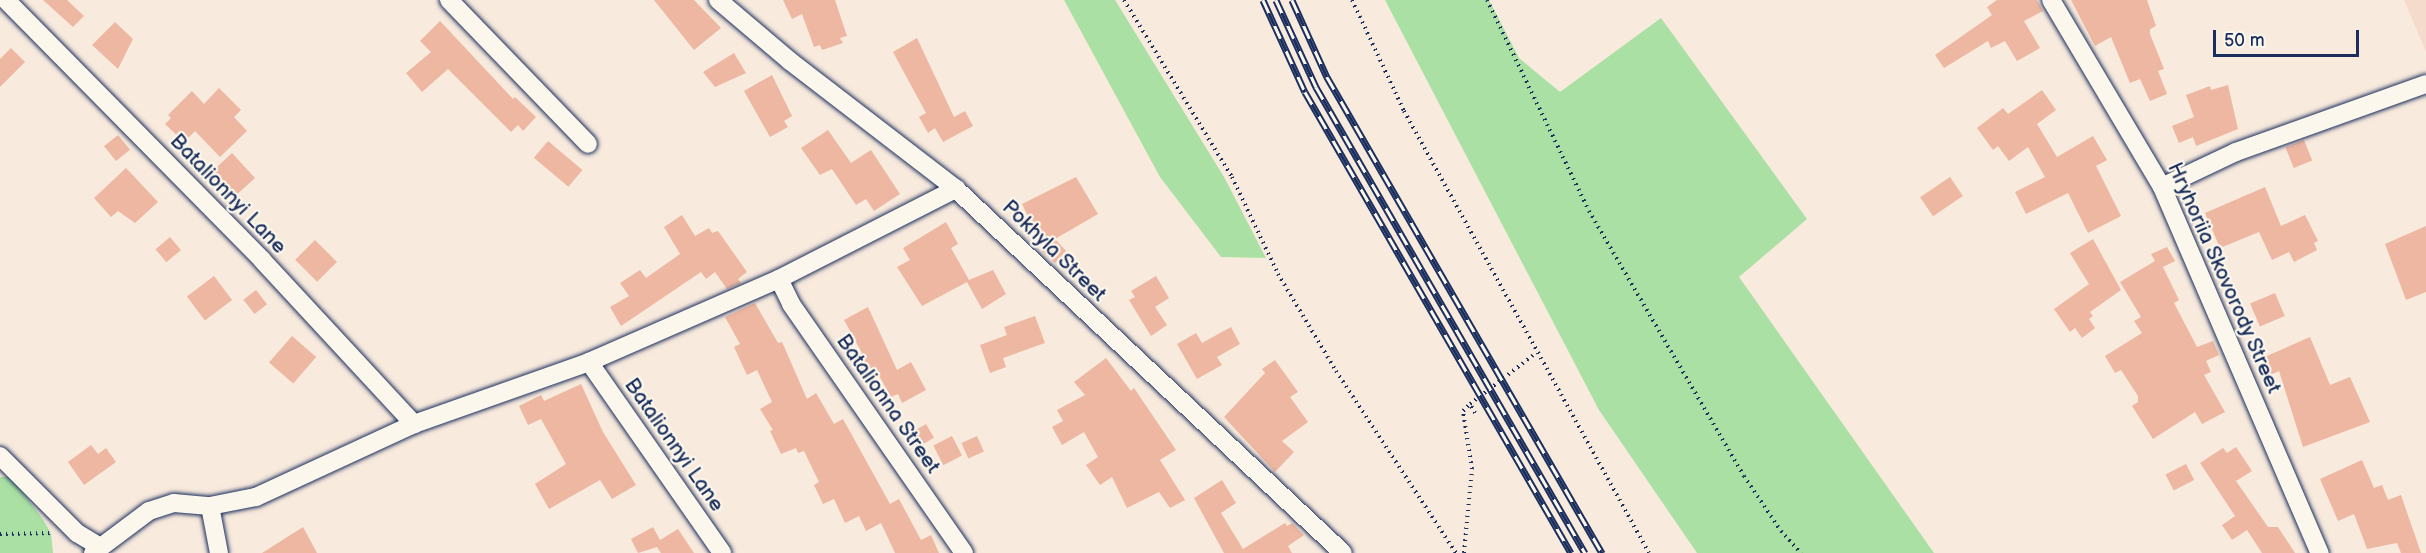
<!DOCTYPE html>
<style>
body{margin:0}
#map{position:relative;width:2426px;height:553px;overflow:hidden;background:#f8eadd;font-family:"Balsamiq Sans",sans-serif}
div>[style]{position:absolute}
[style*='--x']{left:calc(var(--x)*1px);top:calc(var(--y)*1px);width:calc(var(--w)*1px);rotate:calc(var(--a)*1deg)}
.built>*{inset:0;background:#f5dbcb}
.green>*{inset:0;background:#aae0a3}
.building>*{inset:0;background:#eeb7a2;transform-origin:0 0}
.path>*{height:4px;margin-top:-2px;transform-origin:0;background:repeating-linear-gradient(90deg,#1b2f5e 0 1.5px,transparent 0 6px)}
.roads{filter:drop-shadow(0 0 2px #1b2f5e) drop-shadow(0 0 2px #1b2f5e)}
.minor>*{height:18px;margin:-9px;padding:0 9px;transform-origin:9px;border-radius:9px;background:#fbf7ec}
.rail>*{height:7px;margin-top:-3.5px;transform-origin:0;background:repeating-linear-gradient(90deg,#fbf7ec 0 14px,#1b2f5e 0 28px);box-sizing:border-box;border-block:2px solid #1b2f5e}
span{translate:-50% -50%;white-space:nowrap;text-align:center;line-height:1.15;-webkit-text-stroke:4.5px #fbf7ec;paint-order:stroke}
.street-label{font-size:21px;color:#1b2f5e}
.scale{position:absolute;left:2213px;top:30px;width:146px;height:27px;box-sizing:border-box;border:3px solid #1b2f5e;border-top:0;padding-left:8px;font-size:18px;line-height:21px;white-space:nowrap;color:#1b2f5e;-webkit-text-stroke:4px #fbf7ec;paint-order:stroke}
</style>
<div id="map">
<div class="built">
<div style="clip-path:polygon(2404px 0,2426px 0,2426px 52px)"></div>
</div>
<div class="green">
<div style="clip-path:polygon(1064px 0,1115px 0,1224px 177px,1266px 258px,1221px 257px,1160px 177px)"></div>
<div style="clip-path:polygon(1385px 0,1489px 0,1519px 58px,1560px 92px,1661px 18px,1807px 219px,1739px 277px,1934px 553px,1697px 553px,1599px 410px)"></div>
<div style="clip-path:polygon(0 477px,11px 477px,42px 518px,51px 533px,53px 553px,0 553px)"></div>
</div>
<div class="building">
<div style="clip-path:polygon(43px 0,67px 0,84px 16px,73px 27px)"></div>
<div style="clip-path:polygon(654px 0,694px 0,721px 28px,694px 50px)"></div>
<div style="clip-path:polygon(783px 0,835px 0,847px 36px,840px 38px,843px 43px,822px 50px,820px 45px,814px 47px,802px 14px,792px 19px)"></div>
<div style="clip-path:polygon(1997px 0,2037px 0,2043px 11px,2024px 21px,2040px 48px,2017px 61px,2005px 41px,1991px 48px,1988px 41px,1944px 68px,1935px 55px,1992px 15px,1987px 7px)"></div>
<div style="clip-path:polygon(2071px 0,2147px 0,2156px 26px,2150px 29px,2150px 34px,2164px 69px,2158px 71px,2167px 94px,2150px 101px,2140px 79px,2130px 83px,2111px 37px,2095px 46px)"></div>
<div style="clip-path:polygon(440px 21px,513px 99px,515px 97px,536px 117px,523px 131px,518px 125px,511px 132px,448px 69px,422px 92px,406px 73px,431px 52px,420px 41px)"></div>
<div style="clip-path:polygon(115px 22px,133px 39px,118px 69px,92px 45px)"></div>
<div style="clip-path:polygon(917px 38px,954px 117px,965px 111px,973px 126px,943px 142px,935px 128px,928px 133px,919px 117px,926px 113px,893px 52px)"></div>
<div style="clip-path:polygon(11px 48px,25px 62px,0 87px,0 59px)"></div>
<div style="clip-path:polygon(734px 53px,746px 73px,715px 87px,703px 72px)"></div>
<div style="clip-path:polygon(772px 75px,792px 116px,784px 121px,788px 127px,770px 137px,744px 91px)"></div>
<div style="clip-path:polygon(2228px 85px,2238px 129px,2196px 146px,2193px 137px,2179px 143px,2172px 126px,2194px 117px,2186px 95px,2210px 86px,2211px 90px)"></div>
<div style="clip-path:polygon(219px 88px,241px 110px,234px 117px,247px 131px,220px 157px,195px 131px,184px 142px,165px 124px,171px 118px,168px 115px,192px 91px,204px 104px)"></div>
<div style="clip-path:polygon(2042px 90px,2056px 110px,2037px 124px,2057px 157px,2093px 136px,2107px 160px,2096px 166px,2121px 216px,2088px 233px,2068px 193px,2026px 214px,2015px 192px,2045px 177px,2028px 147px,2009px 161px,1998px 146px,1993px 150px,1977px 128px,2003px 108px,2008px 114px)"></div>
<div style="clip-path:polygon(828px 130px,851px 163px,871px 150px,900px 194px,874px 211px,866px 199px,856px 205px,832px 169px,820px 175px,801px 148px)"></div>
<div style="left:118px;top:135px;width:19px;height:18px;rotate:51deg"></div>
<div style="left:2304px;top:140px;width:22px;height:20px;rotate:68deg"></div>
<div style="left:548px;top:141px;width:45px;height:22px;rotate:40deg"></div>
<div style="clip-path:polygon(232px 153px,255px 178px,233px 198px,214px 177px,218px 166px)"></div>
<div style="clip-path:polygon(126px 168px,158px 202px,135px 223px,118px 211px,111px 217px,94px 198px)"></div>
<div style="clip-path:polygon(1076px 177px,1098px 214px,1055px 239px,1066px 251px,1055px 263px,1041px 250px,1043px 248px,1022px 204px)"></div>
<div style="left:1950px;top:177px;width:23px;height:36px;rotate:56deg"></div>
<div style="clip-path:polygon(2265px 187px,2281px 226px,2305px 215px,2318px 241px,2314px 243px,2317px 250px,2294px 262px,2289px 252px,2272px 260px,2259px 232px,2220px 248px,2205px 213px)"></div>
<div style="clip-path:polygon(682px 215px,695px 236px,709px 228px,712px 233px,718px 231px,747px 272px,738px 279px,741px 283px,727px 289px,715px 272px,706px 279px,701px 272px,621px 326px,610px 307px,629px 296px,620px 283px,640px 270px,646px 278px,680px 254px,664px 227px)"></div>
<div style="clip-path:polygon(946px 222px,958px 244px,951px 248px,969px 280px,993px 270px,1006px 294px,982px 309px,967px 282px,922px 306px,897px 267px,910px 260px,903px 248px)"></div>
<div style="clip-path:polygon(2426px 226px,2426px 292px,2406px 300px,2385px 244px)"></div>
<div style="left:170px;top:237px;width:17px;height:19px;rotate:50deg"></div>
<div style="clip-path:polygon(2093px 239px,2121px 290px,2090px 312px,2093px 316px,2089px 319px,2095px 328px,2082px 338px,2075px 328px,2070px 332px,2054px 309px,2089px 284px,2070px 253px)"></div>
<div style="left:315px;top:240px;width:31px;height:28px;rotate:45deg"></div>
<div style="clip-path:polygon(2167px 247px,2175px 261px,2163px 267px,2179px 300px,2174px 303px,2197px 347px,2213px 341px,2219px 355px,2206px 361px,2211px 372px,2204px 375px,2225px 412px,2202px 424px,2195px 412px,2153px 439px,2132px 406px,2138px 402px,2138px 396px,2121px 370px,2115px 373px,2105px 356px,2142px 333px,2134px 321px,2141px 317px,2120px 282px,2155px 261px,2151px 254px)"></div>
<div style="left:214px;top:276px;width:30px;height:34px;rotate:53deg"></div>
<div style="clip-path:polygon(1156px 276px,1169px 298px,1155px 307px,1167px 325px,1151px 336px,1129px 300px,1135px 297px,1131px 291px)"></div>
<div style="left:256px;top:290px;width:18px;height:16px;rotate:52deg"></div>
<div style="left:2275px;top:293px;width:25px;height:27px;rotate:67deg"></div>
<div style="clip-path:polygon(755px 303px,778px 343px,782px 342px,807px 399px,816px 393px,834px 424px,843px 419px,890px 504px,899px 499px,921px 540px,931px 535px,939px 553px,895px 553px,881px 523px,866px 531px,859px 516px,845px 523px,834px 499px,823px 504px,814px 485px,819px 482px,804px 451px,798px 453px,796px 448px,781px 454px,770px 431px,773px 430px,760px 409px,772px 402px,757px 370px,747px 375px,734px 347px,740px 344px,725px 317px)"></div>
<div style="clip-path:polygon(868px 307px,897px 370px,911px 362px,926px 390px,902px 403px,898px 394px,891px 397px,877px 372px,863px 380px,851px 361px,862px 353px,844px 320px)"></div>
<div style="clip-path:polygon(1035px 316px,1045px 343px,1003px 358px,1006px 367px,990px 373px,980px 345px,1007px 335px,1004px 327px)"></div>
<div style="clip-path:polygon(1231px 327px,1240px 344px,1217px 357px,1222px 365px,1197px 379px,1177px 344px,1196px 333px,1202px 343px)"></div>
<div style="left:292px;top:336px;width:32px;height:35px;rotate:41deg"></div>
<div style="clip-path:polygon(2310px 337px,2330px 385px,2350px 377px,2370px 422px,2303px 447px,2279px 371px,2268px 376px,2260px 359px)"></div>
<div style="clip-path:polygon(1106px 358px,1131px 391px,1134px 388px,1176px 450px,1160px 460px,1185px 500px,1170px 508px,1159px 492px,1127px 508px,1112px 477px,1100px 485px,1086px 465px,1098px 457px,1084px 432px,1062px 445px,1052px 427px,1063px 421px,1057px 410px,1085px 395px,1074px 382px)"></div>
<div style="clip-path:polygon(1275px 360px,1298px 392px,1290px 397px,1308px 422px,1282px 441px,1294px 452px,1275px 472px,1224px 417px,1265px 373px,1262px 369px)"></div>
<div style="clip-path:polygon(581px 384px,603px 432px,636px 485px,612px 499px,600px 480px,549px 509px,535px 484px,566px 464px,541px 419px,528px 425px,519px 406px,541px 395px,544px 401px)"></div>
<div style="left:926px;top:424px;width:16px;height:20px;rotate:60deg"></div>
<div style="left:952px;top:436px;width:22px;height:21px;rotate:63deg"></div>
<div style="left:977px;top:436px;width:17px;height:17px;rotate:66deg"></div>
<div style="clip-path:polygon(91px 445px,98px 454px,106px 448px,116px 462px,84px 485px,68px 462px)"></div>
<div style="clip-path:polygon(2236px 447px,2252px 471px,2236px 481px,2268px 527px,2278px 527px,2295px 553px,2262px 553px,2247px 530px,2232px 540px,2222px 525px,2235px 516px,2200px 463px,2223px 448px,2227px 453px)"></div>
<div style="clip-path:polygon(2362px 460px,2374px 488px,2382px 485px,2388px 500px,2401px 495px,2421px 553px,2401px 553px,2397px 543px,2367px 549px,2354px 514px,2338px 521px,2320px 479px)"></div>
<div style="left:2186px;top:464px;width:18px;height:23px;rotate:63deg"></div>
<div style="clip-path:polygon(1222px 480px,1236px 503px,1221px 513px,1243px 549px,1285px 523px,1287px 526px,1292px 523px,1304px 535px,1288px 546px,1292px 553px,1224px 553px,1194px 498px)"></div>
<div style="clip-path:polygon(303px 527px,317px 553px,262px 553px)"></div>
<div style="clip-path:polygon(653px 527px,660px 540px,678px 529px,694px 553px,661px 553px,657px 547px,638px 553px,631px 539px)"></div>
</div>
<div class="path">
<div style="--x:1124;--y:0;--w:207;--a:58.6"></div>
<div style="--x:1232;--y:177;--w:107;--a:64.6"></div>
<div style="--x:1278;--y:274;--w:113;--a:59.1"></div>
<div style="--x:1336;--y:371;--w:218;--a:56.6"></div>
<div style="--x:1352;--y:0;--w:123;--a:64.9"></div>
<div style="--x:1404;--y:111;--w:505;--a:61"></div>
<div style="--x:1487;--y:0;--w:234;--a:64.2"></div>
<div style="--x:1589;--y:211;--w:307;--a:59.7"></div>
<div style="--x:1744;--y:476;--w:66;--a:56.1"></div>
<div style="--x:1781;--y:531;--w:30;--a:48"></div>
<div style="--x:1475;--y:413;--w:10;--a:-119"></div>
<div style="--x:1470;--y:404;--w:83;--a:-37.7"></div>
<div style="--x:0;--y:534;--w:53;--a:-1.1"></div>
<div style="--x:1464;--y:553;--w:84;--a:-84.6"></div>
<div style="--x:1472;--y:469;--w:59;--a:-98.8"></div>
<div style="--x:1463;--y:411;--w:10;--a:-45"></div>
</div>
<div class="roads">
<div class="minor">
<div style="--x:6;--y:0;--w:365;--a:45.4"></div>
<div style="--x:262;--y:260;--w:224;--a:47.2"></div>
<div style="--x:449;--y:0;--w:200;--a:46"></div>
<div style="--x:718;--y:0;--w:94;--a:40.3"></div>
<div style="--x:790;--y:61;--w:210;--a:37.6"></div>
<div style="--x:956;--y:189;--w:531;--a:43.25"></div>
<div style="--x:2051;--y:0;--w:217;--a:59.3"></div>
<div style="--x:2162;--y:187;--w:399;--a:66.7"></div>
<div style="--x:2162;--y:187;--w:82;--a:-25.3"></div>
<div style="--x:2236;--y:152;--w:202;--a:-19.7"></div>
<div style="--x:779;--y:279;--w:28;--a:64"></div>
<div style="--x:791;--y:304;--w:303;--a:55.2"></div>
<div style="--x:589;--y:362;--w:233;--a:55.1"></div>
<div style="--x:0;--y:456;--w:109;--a:45"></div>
<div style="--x:77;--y:533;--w:27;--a:31"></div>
<div style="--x:210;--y:506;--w:48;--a:79.2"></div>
<div style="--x:93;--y:553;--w:70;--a:-36.9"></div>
<div style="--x:149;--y:511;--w:26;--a:-18"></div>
<div style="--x:174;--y:503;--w:36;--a:5"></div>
<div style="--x:210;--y:506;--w:47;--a:-11.1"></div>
<div style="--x:256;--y:497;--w:174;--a:-24.8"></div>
<div style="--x:414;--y:424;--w:186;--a:-19.5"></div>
<div style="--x:589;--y:362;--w:207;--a:-23.6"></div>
<div style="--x:779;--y:279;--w:199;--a:-27"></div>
</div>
</div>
<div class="rail">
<div style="--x:1263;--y:0;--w:101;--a:65.5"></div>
<div style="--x:1305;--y:92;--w:532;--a:60.01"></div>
<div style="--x:1276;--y:0;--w:96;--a:65.3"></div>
<div style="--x:1316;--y:87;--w:538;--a:60"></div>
<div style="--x:1292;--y:0;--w:85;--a:65.6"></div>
<div style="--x:1327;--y:77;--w:550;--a:59.98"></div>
</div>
<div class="street-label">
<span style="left:228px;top:194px;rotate:46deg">Batalionnyi Lane</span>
<span style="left:1054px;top:251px;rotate:44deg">Pokhyla Street</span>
<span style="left:2224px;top:278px;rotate:66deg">Hryhoriia Skovorody Street</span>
<span style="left:888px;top:404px;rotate:55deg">Batalionna Street</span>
<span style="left:674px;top:445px;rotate:55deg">Batalionnyi Lane</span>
</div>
<div class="scale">50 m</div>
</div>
